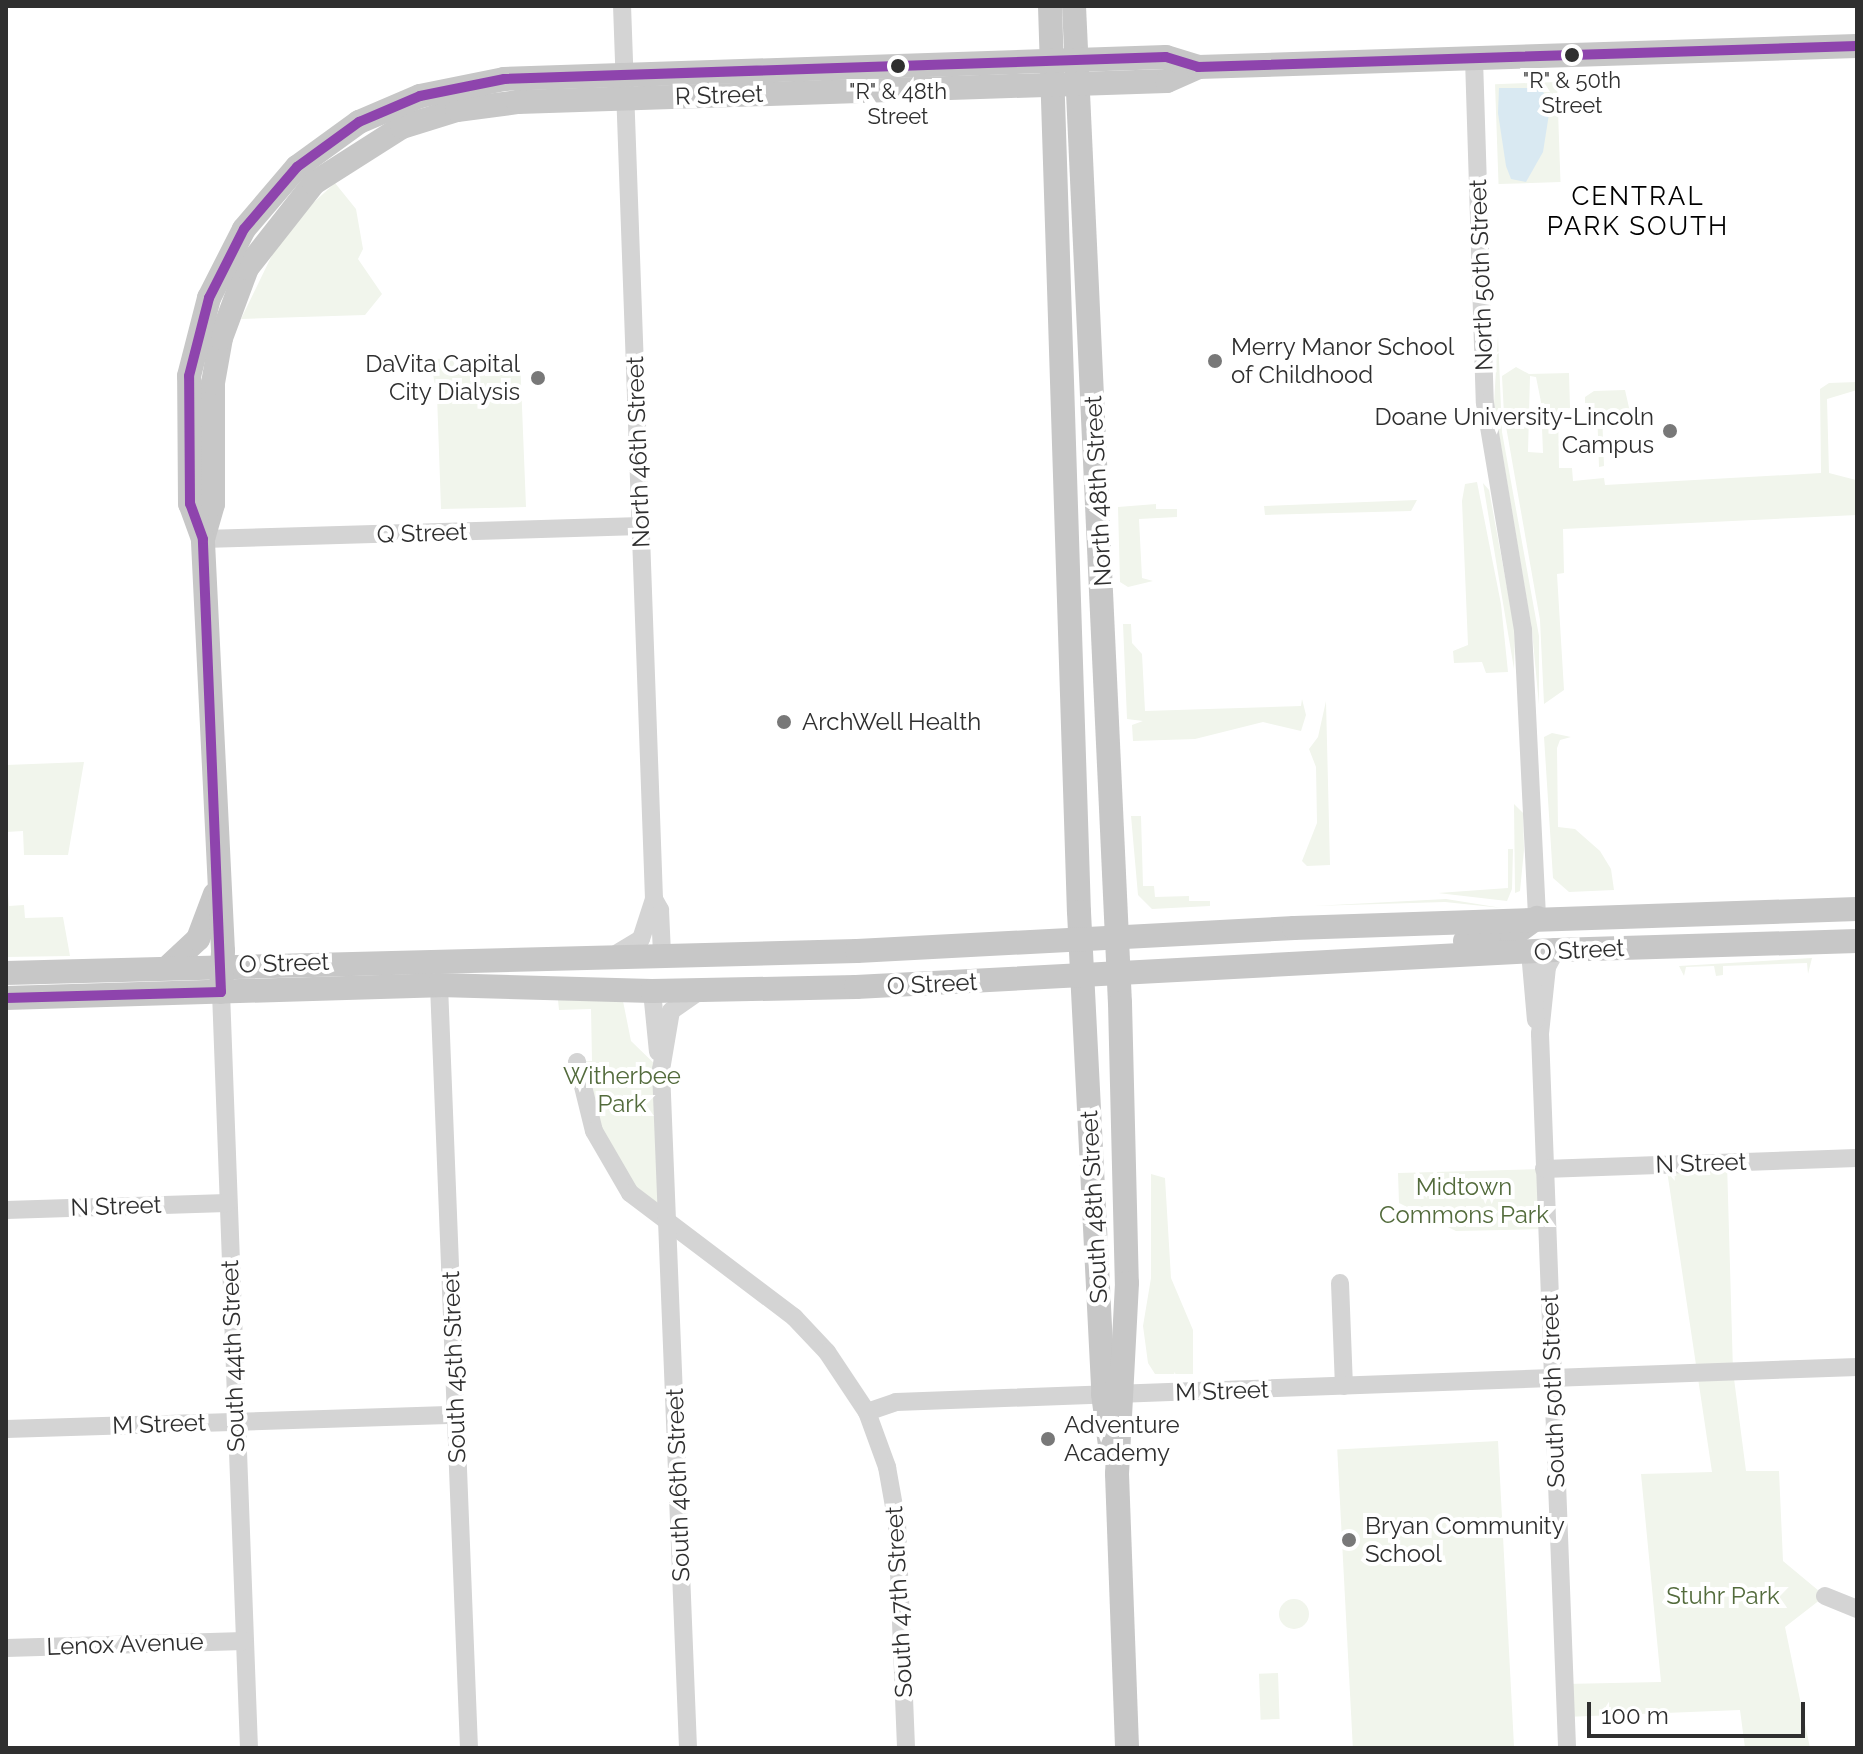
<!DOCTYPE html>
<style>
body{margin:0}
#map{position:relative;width:1863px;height:1754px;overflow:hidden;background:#fff;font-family:Raleway,sans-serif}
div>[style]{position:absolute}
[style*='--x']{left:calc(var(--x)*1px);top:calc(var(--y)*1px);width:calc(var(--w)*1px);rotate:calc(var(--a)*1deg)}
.green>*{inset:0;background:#f1f5ec;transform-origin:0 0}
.round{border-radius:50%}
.water>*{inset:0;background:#d9e9f2}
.minor>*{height:18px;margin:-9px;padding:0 9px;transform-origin:9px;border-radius:9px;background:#d4d4d4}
.major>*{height:24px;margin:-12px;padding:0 12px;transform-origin:12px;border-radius:12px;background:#c7c7c7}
.bus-1>*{height:10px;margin:-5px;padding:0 5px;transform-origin:5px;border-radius:5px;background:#8e44ad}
.dots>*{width:22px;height:22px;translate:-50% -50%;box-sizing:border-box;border:4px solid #fff;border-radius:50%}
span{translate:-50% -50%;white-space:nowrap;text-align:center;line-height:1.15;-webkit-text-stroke:8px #fff;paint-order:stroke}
.bus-label{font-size:22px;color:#2f2f2f}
.street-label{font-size:24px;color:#2f2f2f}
.poi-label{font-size:24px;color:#2f2f2f}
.left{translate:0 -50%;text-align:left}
.right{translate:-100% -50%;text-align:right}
.park-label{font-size:24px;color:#536b3c}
.neighbourhood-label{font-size:26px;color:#000;letter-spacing:2px}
.frame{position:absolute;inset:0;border:8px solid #2f2f2f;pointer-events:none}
.scale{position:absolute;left:1587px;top:1702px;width:218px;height:36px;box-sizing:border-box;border:4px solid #2f2f2f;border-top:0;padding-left:10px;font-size:24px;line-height:28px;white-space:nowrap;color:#2f2f2f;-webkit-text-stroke:6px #fff;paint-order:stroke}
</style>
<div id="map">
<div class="green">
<div style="left:1557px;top:82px;width:100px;height:62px;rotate:88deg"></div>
<div style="clip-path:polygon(335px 183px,356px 209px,363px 249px,358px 259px,382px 294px,365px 315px,241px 319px,273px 253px,301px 214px)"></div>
<div style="clip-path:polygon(1498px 335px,1502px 432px,1539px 636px,1539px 705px,1532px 631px,1494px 404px)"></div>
<div style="clip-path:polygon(520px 357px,526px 507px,441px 509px,437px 395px,430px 359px)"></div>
<div style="clip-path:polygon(evenodd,1516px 367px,1529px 374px,1569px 373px,1570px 408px,1558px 409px,1559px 468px,1572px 468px,1573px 481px,1604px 478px,1605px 485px,1821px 473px,1820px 389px,1829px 383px,1857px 382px,1857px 390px,1827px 399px,1829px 473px,1856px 480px,1857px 515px,1563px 529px,1564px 573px,1557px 574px,1564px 690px,1544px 704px,1540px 620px,1504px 415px,1502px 376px,1516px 367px,1530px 376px,1536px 377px,1541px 402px,1543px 453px,1528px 452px,1530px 376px)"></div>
<div style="clip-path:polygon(1625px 390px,1630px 412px,1602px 413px,1604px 466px,1599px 467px,1597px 408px,1585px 408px,1585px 397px,1594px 391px)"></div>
<div style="clip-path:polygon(1477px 482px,1501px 604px,1508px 672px,1486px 673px,1482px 662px,1454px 663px,1453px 651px,1468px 645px,1462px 501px,1465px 484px)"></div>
<div style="clip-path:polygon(1483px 483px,1489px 490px,1515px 631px,1514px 669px)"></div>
<div style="clip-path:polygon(1417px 500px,1411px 511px,1265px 515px,1264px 506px)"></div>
<div style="clip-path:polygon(1156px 504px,1156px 509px,1177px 509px,1177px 517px,1139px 519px,1142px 578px,1153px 581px,1128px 587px,1120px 582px,1118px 507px)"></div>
<div style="clip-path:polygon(1123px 624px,1131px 624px,1132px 643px,1142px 654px,1145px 711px,1301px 706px,1302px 699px,1306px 715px,1301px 731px,1263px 722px,1195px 739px,1133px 741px,1132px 725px,1143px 721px,1127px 719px)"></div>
<div style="clip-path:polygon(1326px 701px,1330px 865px,1307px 866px,1302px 861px,1317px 823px,1316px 767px,1309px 749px,1318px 737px)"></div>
<div style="clip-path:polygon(1552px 733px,1571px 737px,1560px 740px,1557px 748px,1558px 827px,1575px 829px,1600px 851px,1611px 869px,1614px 890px,1569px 892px,1553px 878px,1544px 737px)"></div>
<div style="clip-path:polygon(84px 762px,68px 855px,24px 855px,23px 831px,6px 832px,6px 765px)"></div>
<div style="clip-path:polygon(1514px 804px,1523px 813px,1524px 850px,1520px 891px,1515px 893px)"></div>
<div style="clip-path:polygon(1131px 816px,1141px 816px,1143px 886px,1154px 886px,1155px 897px,1189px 896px,1189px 901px,1210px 901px,1210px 906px,1152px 909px,1138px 895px)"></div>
<div style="clip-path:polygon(1508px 849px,1513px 849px,1512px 889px,1507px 901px,1438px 893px,1508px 888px)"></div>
<div style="clip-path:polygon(6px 867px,9px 906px,24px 905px,25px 918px,63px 917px,70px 956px,6px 957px)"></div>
<div style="clip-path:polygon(1446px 899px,1502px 908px,1445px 902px,1313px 906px)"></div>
<div style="clip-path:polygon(1812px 958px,1808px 974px,1807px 963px,1723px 966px,1723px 975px,1716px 976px,1714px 966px,1686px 967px,1684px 976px,1679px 966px)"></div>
<div style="clip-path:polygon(558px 1000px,623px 1001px,631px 1041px,661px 1070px,667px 1223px,614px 1170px,577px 1062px,592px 1061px,591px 1009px,559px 1010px)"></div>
<div style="clip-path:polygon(1727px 1162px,1733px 1371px,1746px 1471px,1779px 1471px,1783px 1561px,1825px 1596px,1785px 1627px,1810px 1748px,1745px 1748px,1740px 1710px,1565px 1717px,1564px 1684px,1661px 1682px,1641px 1474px,1712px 1472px,1666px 1164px)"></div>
<div style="clip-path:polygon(1544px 1169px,1547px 1229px,1456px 1231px,1399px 1203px,1398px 1173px)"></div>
<div style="clip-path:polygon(1151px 1174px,1165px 1178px,1171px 1278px,1193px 1330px,1193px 1374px,1155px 1374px,1148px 1363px,1143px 1326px,1151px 1278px)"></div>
<div style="left:1498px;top:1441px;width:308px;height:161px;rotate:87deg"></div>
<div class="round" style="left:1279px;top:1599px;width:30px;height:30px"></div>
<div style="left:1278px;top:1673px;width:46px;height:19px;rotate:88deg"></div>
</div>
<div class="water">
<div style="clip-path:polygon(1499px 88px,1542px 88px,1545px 97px,1549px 114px,1543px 152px,1526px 182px,1511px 179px,1506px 166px,1498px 113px)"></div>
</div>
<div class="minor">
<div style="--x:1474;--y:59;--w:344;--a:88.2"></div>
<div style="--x:1485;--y:403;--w:230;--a:80.5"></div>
<div style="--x:1523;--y:630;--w:288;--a:87.2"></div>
<div style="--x:203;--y:539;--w:438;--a:-1.7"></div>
<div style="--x:654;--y:899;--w:13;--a:61"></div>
<div style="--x:660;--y:910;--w:44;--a:87.4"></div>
<div style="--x:1556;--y:950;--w:19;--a:118"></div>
<div style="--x:1547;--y:967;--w:67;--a:96"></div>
<div style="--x:1540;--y:1034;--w:715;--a:87.83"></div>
<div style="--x:1530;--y:952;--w:68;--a:85"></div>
<div style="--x:616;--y:954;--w:29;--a:-31"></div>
<div style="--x:641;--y:939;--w:42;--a:-72"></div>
<div style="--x:654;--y:899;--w:894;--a:-92.05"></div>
<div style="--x:439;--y:985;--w:764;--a:87.75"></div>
<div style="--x:652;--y:991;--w:61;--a:84.4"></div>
<div style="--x:221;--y:992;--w:757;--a:87.88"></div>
<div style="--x:577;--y:1062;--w:71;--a:76.2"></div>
<div style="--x:594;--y:1131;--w:72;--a:59.9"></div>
<div style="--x:630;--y:1193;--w:206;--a:37.1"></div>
<div style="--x:794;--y:1317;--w:48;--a:46.7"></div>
<div style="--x:827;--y:1352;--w:72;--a:56.3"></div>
<div style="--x:867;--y:1412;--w:59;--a:70"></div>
<div style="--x:887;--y:1467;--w:57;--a:79.9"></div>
<div style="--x:897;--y:1523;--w:225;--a:87.7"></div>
<div style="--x:1544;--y:1169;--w:313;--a:-2"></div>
<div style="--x:6;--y:1210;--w:221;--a:-1.8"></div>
<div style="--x:1340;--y:1283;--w:103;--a:87.8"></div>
<div style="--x:867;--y:1412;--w:31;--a:-19"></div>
<div style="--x:896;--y:1402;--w:962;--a:-2.09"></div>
<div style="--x:6;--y:1429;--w:450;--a:-1.8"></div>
<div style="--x:1825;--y:1596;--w:35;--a:22"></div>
<div style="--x:6;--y:1648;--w:238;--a:-1.7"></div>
<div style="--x:688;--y:1748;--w:679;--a:-92.28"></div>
<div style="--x:661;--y:1070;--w:60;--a:-80.4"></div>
<div style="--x:671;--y:1011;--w:33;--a:-35"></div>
</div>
<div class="major">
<div style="--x:1050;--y:6;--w:906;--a:88.17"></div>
<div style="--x:1079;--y:912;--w:483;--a:87.1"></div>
<div style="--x:1103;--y:1394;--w:51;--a:82.2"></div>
<div style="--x:1074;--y:6;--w:998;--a:87.36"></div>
<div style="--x:1120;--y:1003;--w:280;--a:88.6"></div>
<div style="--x:1127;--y:1283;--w:191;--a:93"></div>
<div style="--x:1117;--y:1474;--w:274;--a:87.9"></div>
<div style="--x:203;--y:539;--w:36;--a:-74"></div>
<div style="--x:213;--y:504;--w:121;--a:-90"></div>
<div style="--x:213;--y:383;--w:46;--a:-79.9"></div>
<div style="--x:221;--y:338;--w:75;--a:-69.6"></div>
<div style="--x:247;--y:268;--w:108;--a:-51.8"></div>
<div style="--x:314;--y:183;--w:104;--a:-32.5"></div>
<div style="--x:402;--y:127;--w:58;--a:-17.2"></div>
<div style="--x:457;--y:110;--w:62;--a:-7.5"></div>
<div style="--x:518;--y:102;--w:649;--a:-1.85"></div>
<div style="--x:1167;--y:81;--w:34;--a:-24"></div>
<div style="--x:1465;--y:941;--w:47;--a:-6.1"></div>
<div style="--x:1512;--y:936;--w:31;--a:-36"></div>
<div style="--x:168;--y:967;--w:41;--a:-43"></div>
<div style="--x:198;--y:939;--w:48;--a:-69.3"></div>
<div style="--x:6;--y:973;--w:851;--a:-1.48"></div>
<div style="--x:857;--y:951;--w:438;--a:-3"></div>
<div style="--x:1294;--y:928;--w:563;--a:-1.93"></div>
<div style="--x:221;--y:992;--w:41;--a:-87.2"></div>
<div style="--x:223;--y:951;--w:412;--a:-92.8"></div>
<div style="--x:203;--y:539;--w:37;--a:-110"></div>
<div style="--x:190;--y:504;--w:128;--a:-90.4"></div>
<div style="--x:189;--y:376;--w:81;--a:-75.6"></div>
<div style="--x:209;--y:298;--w:77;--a:-63.1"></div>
<div style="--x:244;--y:229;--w:82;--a:-49.5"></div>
<div style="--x:297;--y:167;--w:77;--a:-36"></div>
<div style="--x:359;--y:122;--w:66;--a:-23.1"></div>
<div style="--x:420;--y:96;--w:86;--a:-11.4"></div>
<div style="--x:504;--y:79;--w:662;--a:-1.9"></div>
<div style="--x:1166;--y:57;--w:34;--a:17"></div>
<div style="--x:1198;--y:67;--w:659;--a:-1.83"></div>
<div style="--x:6;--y:998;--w:433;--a:-1.7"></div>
<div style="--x:439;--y:985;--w:213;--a:1.6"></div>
<div style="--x:652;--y:991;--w:204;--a:-1.1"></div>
<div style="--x:856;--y:987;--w:701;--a:-3.03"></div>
<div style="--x:1556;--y:950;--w:301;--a:-1.7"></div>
</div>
<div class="bus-1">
<div style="--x:6;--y:998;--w:215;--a:-1.6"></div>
<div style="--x:221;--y:992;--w:453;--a:-92.3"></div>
<div style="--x:203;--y:539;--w:37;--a:-110"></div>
<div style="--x:190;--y:504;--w:128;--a:-90.4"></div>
<div style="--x:189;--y:376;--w:81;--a:-75.6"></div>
<div style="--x:209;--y:298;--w:77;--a:-63.1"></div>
<div style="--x:244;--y:229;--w:82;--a:-49.5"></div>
<div style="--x:297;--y:167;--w:77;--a:-36"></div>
<div style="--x:359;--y:122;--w:66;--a:-23.1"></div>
<div style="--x:420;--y:96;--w:86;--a:-11.4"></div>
<div style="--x:504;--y:79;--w:662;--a:-1.9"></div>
<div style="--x:1166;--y:57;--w:34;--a:17"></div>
<div style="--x:1198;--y:67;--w:659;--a:-1.83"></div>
</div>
<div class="dots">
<div style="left:1572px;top:55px;background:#2f2f2f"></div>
<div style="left:898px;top:66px;background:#2f2f2f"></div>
<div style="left:1215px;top:361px;background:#787878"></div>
<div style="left:538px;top:378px;background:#787878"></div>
<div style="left:1670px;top:431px;background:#787878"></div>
<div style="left:784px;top:722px;background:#787878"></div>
<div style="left:1048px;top:1439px;background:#787878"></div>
<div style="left:1349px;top:1540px;background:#787878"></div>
</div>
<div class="bus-label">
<span style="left:1572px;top:93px">"R" &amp; 50th<br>Street</span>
<span style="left:898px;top:104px">"R" &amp; 48th<br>Street</span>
</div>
<div class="street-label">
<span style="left:719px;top:95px;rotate:-2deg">R Street</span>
<span style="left:1481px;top:275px;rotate:-92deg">North 50th Street</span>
<span style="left:638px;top:452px;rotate:-92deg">North 46th Street</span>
<span style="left:1098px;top:491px;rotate:-93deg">North 48th Street</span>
<span style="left:422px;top:533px;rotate:-2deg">Q Street</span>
<span style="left:1579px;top:950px;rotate:-3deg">O Street</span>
<span style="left:284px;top:963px;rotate:-2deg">O Street</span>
<span style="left:932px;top:984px;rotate:-3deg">O Street</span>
<span style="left:1701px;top:1163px;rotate:-2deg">N Street</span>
<span style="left:116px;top:1206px;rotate:-2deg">N Street</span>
<span style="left:1094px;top:1207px;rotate:-93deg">South 48th Street</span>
<span style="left:233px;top:1356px;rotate:-92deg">South 44th Street</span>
<span style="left:454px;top:1367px;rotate:-92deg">South 45th Street</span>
<span style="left:1222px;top:1391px;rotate:-2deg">M Street</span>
<span style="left:1553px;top:1391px;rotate:-92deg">South 50th Street</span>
<span style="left:159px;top:1424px;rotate:-2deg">M Street</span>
<span style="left:678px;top:1485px;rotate:-92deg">South 46th Street</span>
<span style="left:899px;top:1602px;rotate:-93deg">South 47th Street</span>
<span style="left:125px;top:1644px;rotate:-2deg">Lenox Avenue</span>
</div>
<div class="poi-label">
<span class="left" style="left:1231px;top:361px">Merry Manor School<br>of Childhood</span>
<span class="right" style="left:520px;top:378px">DaVita Capital<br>City Dialysis</span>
<span class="right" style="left:1654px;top:431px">Doane University-Lincoln<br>Campus</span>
<span class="left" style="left:802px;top:722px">ArchWell Health</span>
<span class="left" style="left:1064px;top:1439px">Adventure<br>Academy</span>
<span class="left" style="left:1365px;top:1540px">Bryan Community<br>School</span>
</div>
<div class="park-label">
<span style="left:622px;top:1090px">Witherbee<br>Park</span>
<span style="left:1464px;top:1201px">Midtown<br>Commons Park</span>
<span style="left:1723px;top:1596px">Stuhr Park</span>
</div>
<div class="neighbourhood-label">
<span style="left:1638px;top:212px">CENTRAL<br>PARK SOUTH</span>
</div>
<div class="frame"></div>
<div class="scale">100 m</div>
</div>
